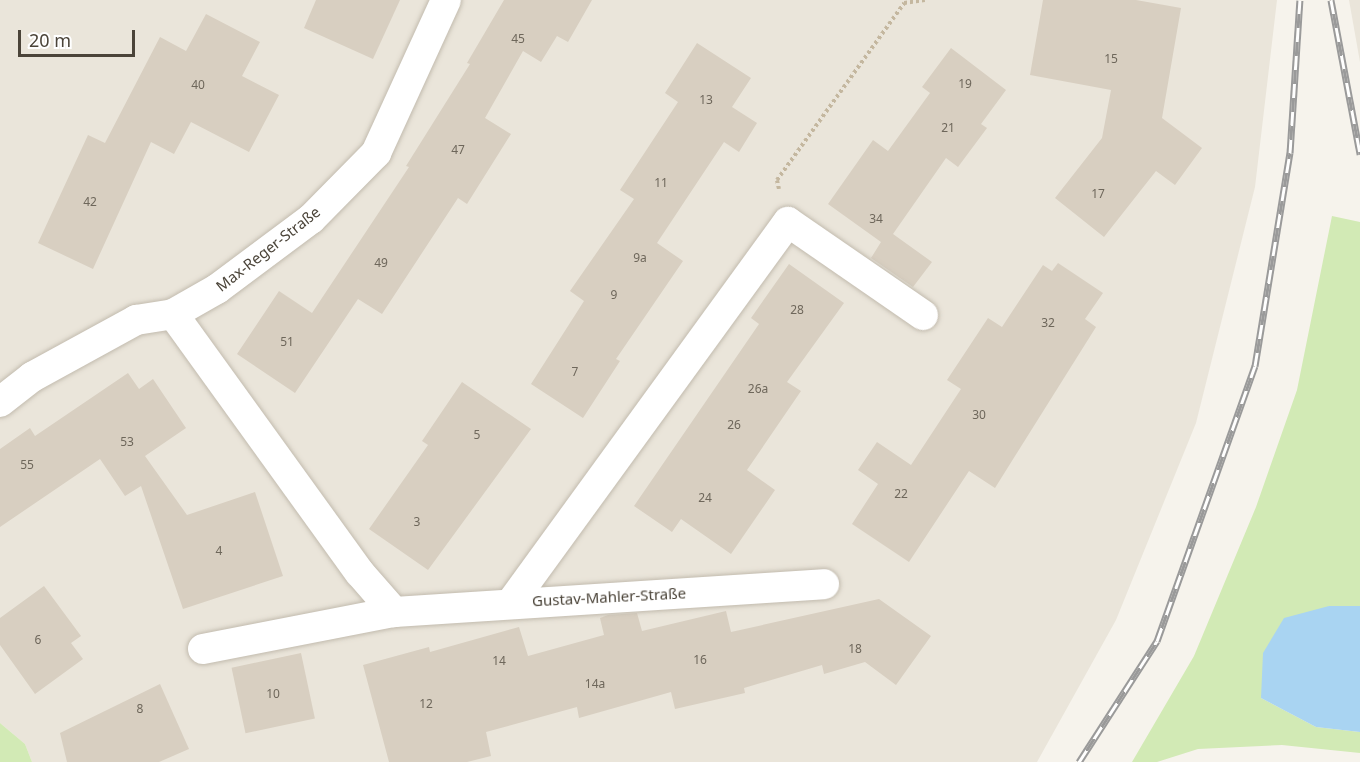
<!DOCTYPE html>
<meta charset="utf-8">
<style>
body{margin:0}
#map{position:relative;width:1360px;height:762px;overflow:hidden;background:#f6f3ec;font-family:"Noto Sans",sans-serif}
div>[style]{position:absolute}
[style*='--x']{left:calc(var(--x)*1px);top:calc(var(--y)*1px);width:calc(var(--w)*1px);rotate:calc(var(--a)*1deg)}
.residential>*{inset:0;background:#eae5da}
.green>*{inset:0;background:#d2eab5}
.water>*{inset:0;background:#a9d4f2}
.building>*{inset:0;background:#d8cfc1;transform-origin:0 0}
.path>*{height:4px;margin-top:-2px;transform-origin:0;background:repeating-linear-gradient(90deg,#c4b79f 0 3px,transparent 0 6px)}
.roads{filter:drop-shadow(0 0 2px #c2bbae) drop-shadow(0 0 2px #c2bbae)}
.minor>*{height:30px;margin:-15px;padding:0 15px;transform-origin:15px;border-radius:15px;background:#fff}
.rail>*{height:7px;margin-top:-3.5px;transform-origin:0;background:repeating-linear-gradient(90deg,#fff 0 14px,#9a9a9a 0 28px);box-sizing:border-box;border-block:2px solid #9a9a9a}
span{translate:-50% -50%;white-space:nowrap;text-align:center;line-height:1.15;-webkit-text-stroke:4.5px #fff;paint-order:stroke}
.number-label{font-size:12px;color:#6e675b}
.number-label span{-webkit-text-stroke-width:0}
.street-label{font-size:15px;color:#4b4439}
.scale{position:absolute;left:18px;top:30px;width:117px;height:27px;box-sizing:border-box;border:3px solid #4b4439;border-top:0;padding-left:8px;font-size:18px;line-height:21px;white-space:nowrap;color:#4b4439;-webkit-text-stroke:4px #fff;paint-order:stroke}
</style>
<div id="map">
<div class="residential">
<div style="clip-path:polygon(0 0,1277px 0,1255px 187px,1196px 423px,1116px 620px,1037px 762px,32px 762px,25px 744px,0 723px)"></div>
<div style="clip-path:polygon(1349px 0,1360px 0,1360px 62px)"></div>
</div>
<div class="green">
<div style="clip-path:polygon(1332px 216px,1360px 222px,1360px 606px,1329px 606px,1261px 698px,1316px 727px,1360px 732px,1360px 753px,1282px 745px,1198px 749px,1157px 762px,1132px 762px,1194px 656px,1256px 507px,1297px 390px)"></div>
<div style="clip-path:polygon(0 723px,25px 744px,32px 762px,0 762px)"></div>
</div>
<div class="water">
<div style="clip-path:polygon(1329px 606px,1360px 606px,1360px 732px,1316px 727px,1261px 698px,1263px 653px,1284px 618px)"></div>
</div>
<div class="building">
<div style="clip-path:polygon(316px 0,400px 0,373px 59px,304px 28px)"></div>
<div style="clip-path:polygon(504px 0,592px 0,568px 42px,557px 36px,541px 62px,523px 51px,485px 118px,511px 134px,467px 204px,458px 198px,382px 314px,358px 299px,295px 393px,237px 354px,279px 291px,312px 313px,409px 167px,406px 166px,470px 64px,467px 63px)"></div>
<div style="clip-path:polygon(1043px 0,1136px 0,1181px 8px,1162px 118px,1202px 148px,1175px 185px,1156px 171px,1104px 237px,1055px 198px,1102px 138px,1111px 90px,1030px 75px)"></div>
<div style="clip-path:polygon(206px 14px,260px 42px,242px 76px,279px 95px,249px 152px,191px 122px,174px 154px,151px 142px,93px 269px,38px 243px,88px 135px,105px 143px,160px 37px,186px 51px)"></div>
<div style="clip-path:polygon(697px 43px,751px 78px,732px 107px,757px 123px,739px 152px,724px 142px,657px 243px,683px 261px,616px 359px,620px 361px,583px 418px,531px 384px,584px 301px,570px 291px,634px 199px,620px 190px,678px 102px,665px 93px)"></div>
<div style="clip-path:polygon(951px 48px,1006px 90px,981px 124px,987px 128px,958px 167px,946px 158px,893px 234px,932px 262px,913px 287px,871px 258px,881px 242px,828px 204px,873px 140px,888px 151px,930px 93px,922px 87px)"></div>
<div style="clip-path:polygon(1058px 263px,1103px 293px,1085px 319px,1096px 327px,995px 488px,969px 471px,909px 562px,852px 524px,878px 484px,858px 470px,877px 442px,911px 465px,961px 389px,947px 380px,988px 318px,1002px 327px,1043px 265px,1052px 271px)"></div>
<div style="clip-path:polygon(789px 264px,844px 303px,787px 382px,801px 391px,747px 470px,775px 490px,731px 554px,681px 519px,672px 532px,634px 506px,759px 324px,751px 318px)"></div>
<div style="clip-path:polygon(128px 373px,139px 389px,153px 379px,186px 428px,145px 456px,187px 515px,255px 492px,283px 576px,183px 609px,141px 486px,125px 496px,100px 459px,0 527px,0 449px,30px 428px,35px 436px)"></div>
<div style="clip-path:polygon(462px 382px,531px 429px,428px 570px,369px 529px,428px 445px,422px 441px)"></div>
<div style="clip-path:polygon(44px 586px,81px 636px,71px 643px,83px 659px,35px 694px,0 645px,0 618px)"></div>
<div style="clip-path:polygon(879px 599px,931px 636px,896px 685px,865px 662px,824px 674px,822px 665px,744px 688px,745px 693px,675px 709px,671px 692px,579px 718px,577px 707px,486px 732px,491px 756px,467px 762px,389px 762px,363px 665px,429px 647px,430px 652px,519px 627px,528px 656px,604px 635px,600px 618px,608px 615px,637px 613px,642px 631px,726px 611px,731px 632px)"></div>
<div style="left:301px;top:653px;width:67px;height:71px;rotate:78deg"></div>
<div style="clip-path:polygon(160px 684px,189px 749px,159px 762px,67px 762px,60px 733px)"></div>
</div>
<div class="path">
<div style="--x:779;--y:189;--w:9;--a:-103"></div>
<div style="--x:777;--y:180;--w:218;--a:-54.3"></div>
<div style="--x:904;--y:3;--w:21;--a:-8"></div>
</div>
<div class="roads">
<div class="minor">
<div style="--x:173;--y:314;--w:319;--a:54.2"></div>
<div style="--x:360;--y:573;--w:52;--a:48.9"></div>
<div style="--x:0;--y:402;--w:41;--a:-38"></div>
<div style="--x:32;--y:377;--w:119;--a:-28.7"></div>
<div style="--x:136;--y:320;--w:37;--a:-9"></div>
<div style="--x:173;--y:314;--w:51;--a:-29.6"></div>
<div style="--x:217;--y:289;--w:117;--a:-36.7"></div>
<div style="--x:311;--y:219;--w:93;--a:-45.4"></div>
<div style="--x:376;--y:153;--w:168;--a:-65.4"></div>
<div style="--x:511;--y:603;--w:471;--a:-54"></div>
<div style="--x:788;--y:222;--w:164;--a:34.6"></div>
<div style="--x:203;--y:649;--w:195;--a:-11"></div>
<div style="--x:394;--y:612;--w:431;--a:-3.7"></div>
</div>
</div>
<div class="rail">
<div style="--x:1331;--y:0;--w:157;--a:79.3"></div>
<div style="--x:1079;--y:762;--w:144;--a:-57.2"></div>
<div style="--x:1157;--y:641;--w:292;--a:-70.4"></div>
<div style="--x:1255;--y:366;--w:216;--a:-80.7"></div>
<div style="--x:1290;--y:153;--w:153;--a:-86.3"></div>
</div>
<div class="number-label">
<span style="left:518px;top:39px">45</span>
<span style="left:1111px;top:59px">15</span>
<span style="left:965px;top:84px">19</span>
<span style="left:198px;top:85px">40</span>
<span style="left:706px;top:100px">13</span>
<span style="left:948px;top:128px">21</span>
<span style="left:458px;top:150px">47</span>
<span style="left:661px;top:183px">11</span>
<span style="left:1098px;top:194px">17</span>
<span style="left:90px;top:202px">42</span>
<span style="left:876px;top:219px">34</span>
<span style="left:640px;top:258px">9a</span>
<span style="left:381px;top:263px">49</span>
<span style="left:614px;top:295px">9</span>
<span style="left:797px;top:310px">28</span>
<span style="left:1048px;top:323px">32</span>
<span style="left:287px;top:342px">51</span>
<span style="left:575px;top:372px">7</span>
<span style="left:758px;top:389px">26a</span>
<span style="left:979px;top:415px">30</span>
<span style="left:734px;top:425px">26</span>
<span style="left:477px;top:435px">5</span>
<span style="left:127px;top:442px">53</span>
<span style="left:27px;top:465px">55</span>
<span style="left:901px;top:494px">22</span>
<span style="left:705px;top:498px">24</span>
<span style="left:417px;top:522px">3</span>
<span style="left:219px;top:551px">4</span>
<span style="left:38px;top:640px">6</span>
<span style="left:855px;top:649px">18</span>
<span style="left:700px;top:660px">16</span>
<span style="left:499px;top:661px">14</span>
<span style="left:595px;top:684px">14a</span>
<span style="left:273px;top:694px">10</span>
<span style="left:426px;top:704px">12</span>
<span style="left:140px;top:709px">8</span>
</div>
<div class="street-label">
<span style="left:268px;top:249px;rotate:-38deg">Max-Reger-Straße</span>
<span style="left:609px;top:597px;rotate:-3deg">Gustav-Mahler-Straße</span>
</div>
<div class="scale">20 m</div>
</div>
